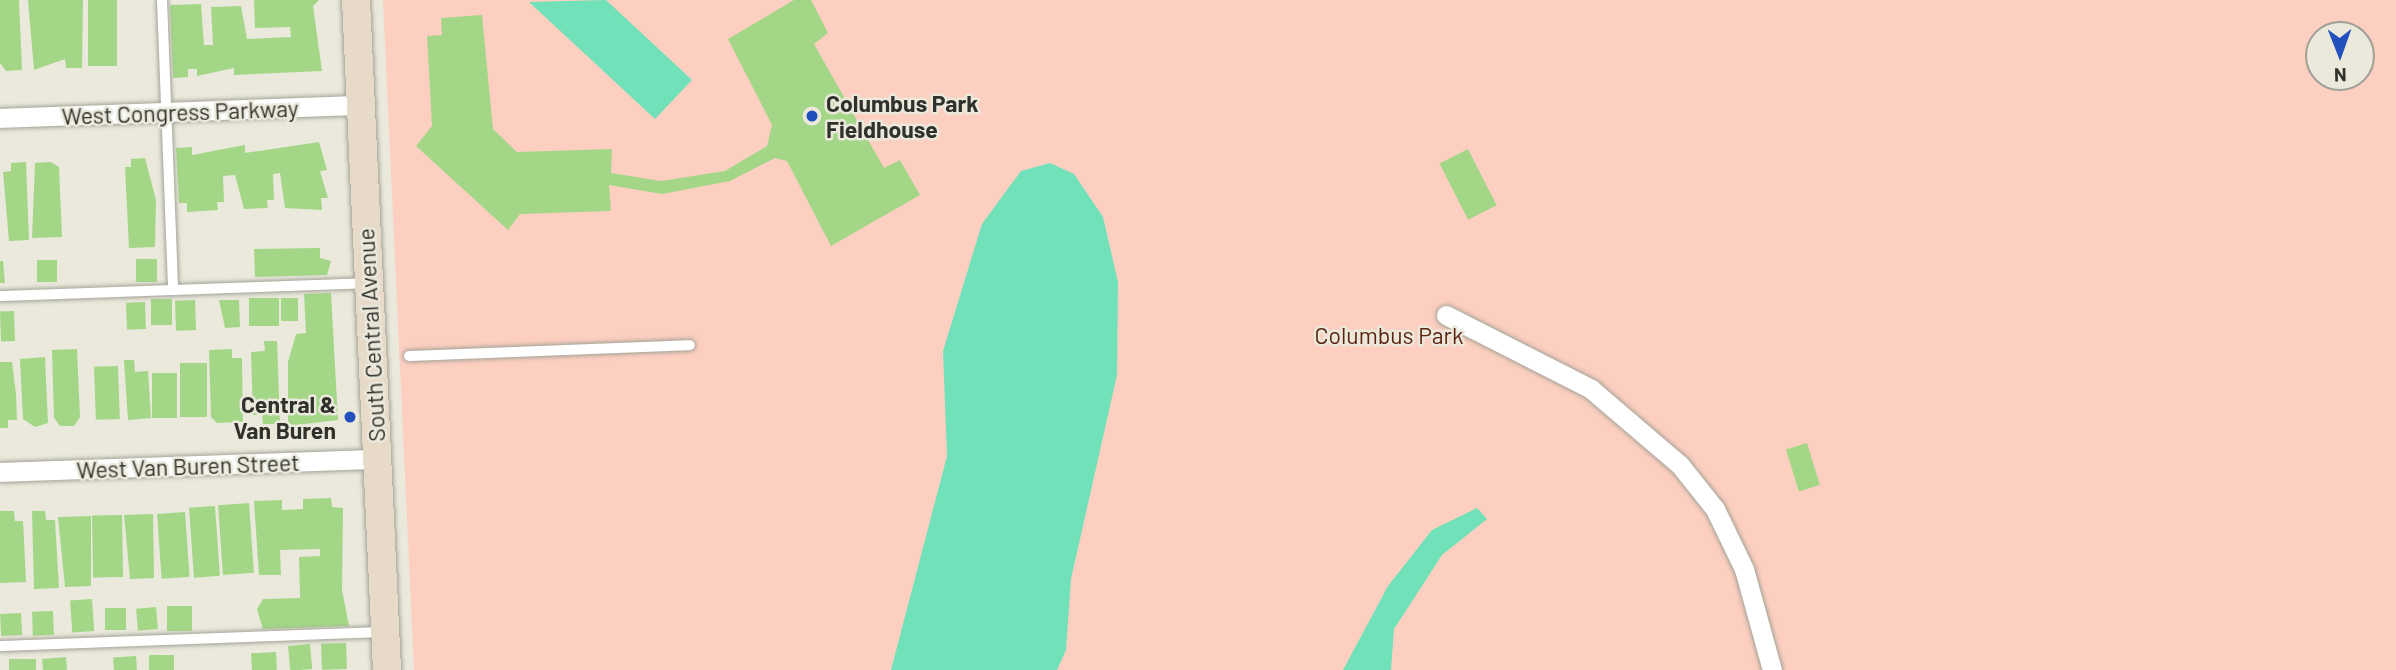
<!DOCTYPE html>
<style>
body{margin:0}
#map{position:relative;width:2396px;height:670px;overflow:hidden;background:#eae9dc;font-family:Barlow,sans-serif}
div>[style]{position:absolute}
[style*='--x']{left:calc(var(--x)*1px);top:calc(var(--y)*1px);width:calc(var(--w)*1px);rotate:calc(var(--a)*1deg)}
.green>*{inset:0;background:#fccfc0}
.water>*{inset:0;background:#70e1b9}
.building>*{inset:0;background:#a3d787;transform-origin:0 0}
.roads{filter:drop-shadow(0 0 2px #a4a397) drop-shadow(0 0 2px #a4a397)}
.lane>*{height:10px;margin:-5px;padding:0 5px;transform-origin:5px;border-radius:5px;background:#fff}
.street>*{height:19px;margin:-9.5px;padding:0 9.5px;transform-origin:9.5px;border-radius:9.5px;background:#fff}
.secondary>*{height:28px;margin:-14px;padding:0 14px;transform-origin:14px;border-radius:14px;background:#e8dac9}
.dots>*{width:19px;height:19px;translate:-50% -50%;box-sizing:border-box;border:4px solid #eae9dc;border-radius:50%}
span{translate:-50% -50%;white-space:nowrap;text-align:center;line-height:1.15;-webkit-text-stroke:5px #eae9dc;paint-order:stroke}
.poi-label{font-size:23px;color:#31312c;font-weight:700}
.left{translate:0 -50%;text-align:left}
.right{translate:-100% -50%;text-align:right}
.street-label{font-size:23px;color:#31312c}
.park-label{font-size:23px;color:#5c230f}
.north{position:absolute;left:2305px;top:21px;width:70px;height:70px;box-sizing:border-box;background:#eae9dc;border:2px solid #a09f96;border-radius:50%;rotate:179deg;font-size:19px;font-weight:700;line-height:28px;text-align:center;color:#31312c}
.north::after{content:'';display:block;margin:auto;width:24px;height:32px;background:#2350bd;clip-path:polygon(50% 0,100% 100%,50% 72%,0 100%)}
</style>
<div id="map">
<div class="green">
<div style="clip-path:polygon(evenodd,383px 0,2396px 0,2396px 670px,414px 670px,383px 0,2319px 35px,2361px 35px,2361px 77px,2319px 77px,2319px 35px)"></div>
</div>
<div class="water">
<div style="clip-path:polygon(606px 0,692px 80px,655px 119px,529px 2px)"></div>
<div style="clip-path:polygon(1050px 163px,1074px 174px,1103px 217px,1118px 282px,1117px 375px,1071px 579px,1066px 650px,1057px 670px,891px 670px,947px 456px,943px 351px,982px 224px,1021px 171px)"></div>
<div style="clip-path:polygon(1477px 508px,1487px 519px,1442px 555px,1394px 629px,1391px 670px,1343px 670px,1388px 586px,1432px 530px)"></div>
</div>
<div class="building">
<div style="clip-path:polygon(0 0,19px 0,22px 70px,6px 71px,0 63px)"></div>
<div style="clip-path:polygon(28px 0,83px 0,82px 68px,66px 68px,65px 59px,34px 70px)"></div>
<div style="left:88px;top:0;width:29px;height:66px"></div>
<div style="clip-path:polygon(254px 0,319px 0,313px 6px,322px 71px,234px 75px,234px 68px,197px 76px,197px 69px,188px 69px,188px 77px,173px 78px,170px 5px,201px 4px,204px 45px,213px 45px,211px 7px,241px 6px,247px 39px,291px 37px,290px 27px,255px 28px)"></div>
<div style="clip-path:polygon(794px 0,811px 0,828px 33px,814px 44px,884px 168px,900px 160px,920px 195px,831px 246px,787px 161px,775px 158px,730px 181px,662px 194px,609px 185px,611px 211px,520px 214px,508px 230px,416px 146px,432px 126px,427px 36px,442px 35px,441px 18px,482px 15px,493px 129px,517px 152px,612px 149px,611px 173px,661px 181px,725px 171px,767px 146px,772px 125px,728px 39px)"></div>
<div style="clip-path:polygon(319px 142px,327px 170px,320px 171px,328px 198px,321px 198px,322px 210px,285px 208px,280px 173px,273px 174px,274px 200px,267px 200px,268px 208px,244px 209px,235px 175px,223px 176px,224px 202px,217px 202px,218px 210px,187px 212px,187px 203px,179px 203px,176px 148px,192px 147px,192px 155px,245px 145px,245px 153px)"></div>
<div style="left:1468px;top:149px;width:63px;height:32px;rotate:63deg"></div>
<div style="clip-path:polygon(145px 158px,156px 200px,155px 247px,129px 248px,125px 167px,131px 167px,131px 159px)"></div>
<div style="clip-path:polygon(26px 162px,29px 240px,9px 241px,3px 172px,11px 171px,11px 163px)"></div>
<div style="clip-path:polygon(51px 162px,59px 167px,62px 237px,32px 238px,35px 163px)"></div>
<div style="clip-path:polygon(320px 248px,320px 258px,331px 261px,327px 275px,255px 277px,254px 249px)"></div>
<div style="left:136px;top:259px;width:21px;height:23px"></div>
<div style="left:37px;top:260px;width:20px;height:22px"></div>
<div style="clip-path:polygon(0 261px,3px 261px,5px 283px,0 283px)"></div>
<div style="clip-path:polygon(331px 293px,338px 420px,288px 426px,288px 362px,296px 334px,306px 333px,304px 294px)"></div>
<div style="left:249px;top:298px;width:30px;height:28px"></div>
<div style="left:281px;top:298px;width:17px;height:23px"></div>
<div style="left:151px;top:299px;width:21px;height:26px"></div>
<div style="left:195px;top:300px;width:30px;height:20px;rotate:88deg"></div>
<div style="clip-path:polygon(219px 300px,239px 300px,240px 327px,225px 328px)"></div>
<div style="left:145px;top:302px;width:27px;height:19px;rotate:88deg"></div>
<div style="left:14px;top:311px;width:30px;height:14px;rotate:88deg"></div>
<div style="clip-path:polygon(264px 341px,277px 341px,280px 424px,263px 424px,262px 415px,253px 415px,251px 352px,265px 351px)"></div>
<div style="clip-path:polygon(77px 349px,80px 417px,74px 426px,60px 426px,54px 418px,52px 350px)"></div>
<div style="clip-path:polygon(232px 349px,232px 358px,242px 358px,243px 422px,217px 423px,211px 417px,209px 350px)"></div>
<div style="clip-path:polygon(45px 357px,48px 423px,35px 427px,23px 419px,20px 359px)"></div>
<div style="clip-path:polygon(124px 360px,134px 360px,135px 372px,148px 371px,151px 418px,128px 420px)"></div>
<div style="clip-path:polygon(0 362px,12px 362px,16px 394px,17px 420px,8px 420px,8px 428px,0 428px)"></div>
<div style="left:207px;top:363px;width:54px;height:27px;rotate:90deg"></div>
<div style="left:118px;top:366px;width:53px;height:24px;rotate:88deg"></div>
<div style="left:152px;top:373px;width:25px;height:45px"></div>
<div style="left:1807px;top:443px;width:44px;height:22px;rotate:73deg"></div>
<div style="clip-path:polygon(331px 498px,332px 507px,343px 508px,342px 590px,349px 626px,263px 629px,257px 609px,263px 599px,300px 598px,299px 557px,320px 556px,320px 549px,280px 550px,281px 575px,259px 575px,254px 501px,282px 500px,282px 510px,303px 509px,303px 499px)"></div>
<div style="left:249px;top:503px;width:70px;height:31px;rotate:86deg"></div>
<div style="left:215px;top:506px;width:70px;height:26px;rotate:86deg"></div>
<div style="clip-path:polygon(0 511px,14px 511px,15px 521px,23px 521px,26px 582px,0 583px)"></div>
<div style="clip-path:polygon(32px 511px,45px 511px,46px 520px,55px 520px,59px 588px,34px 589px)"></div>
<div style="left:185px;top:512px;width:65px;height:28px;rotate:86deg"></div>
<div style="clip-path:polygon(153px 514px,154px 578px,130px 579px,124px 515px)"></div>
<div style="left:122px;top:515px;width:62px;height:30px;rotate:89deg"></div>
<div style="clip-path:polygon(91px 516px,91px 586px,65px 587px,58px 517px)"></div>
<div style="left:92px;top:599px;width:32px;height:22px;rotate:86deg"></div>
<div style="left:167px;top:606px;width:25px;height:25px"></div>
<div style="left:156px;top:607px;width:22px;height:20px;rotate:85deg"></div>
<div style="left:126px;top:608px;width:22px;height:21px;rotate:90deg"></div>
<div style="left:53px;top:611px;width:24px;height:21px;rotate:88deg"></div>
<div style="left:21px;top:613px;width:22px;height:21px;rotate:87deg"></div>
<div style="left:346px;top:643px;width:26px;height:25px;rotate:88deg"></div>
<div style="left:310px;top:644px;width:25px;height:22px;rotate:85deg"></div>
<div style="left:276px;top:652px;width:18px;height:25px;rotate:87deg"></div>
<div style="left:174px;top:655px;width:15px;height:25px;rotate:90deg"></div>
<div style="left:136px;top:656px;width:14px;height:23px;rotate:86deg"></div>
<div style="clip-path:polygon(66px 657px,67px 670px,43px 670px,42px 659px)"></div>
<div style="left:36px;top:659px;width:11px;height:27px;rotate:90deg"></div>
</div>
<div class="roads">
<div class="lane">
<div style="--x:162;--y:0;--w:290;--a:87.8"></div>
<div style="--x:0;--y:296;--w:368;--a:-2"></div>
<div style="--x:409;--y:356;--w:281;--a:-2.2"></div>
<div style="--x:0;--y:646;--w:384;--a:-2.1"></div>
</div>
<div class="street">
<div style="--x:0;--y:118;--w:360;--a:-2.1"></div>
<div style="--x:1446;--y:315;--w:163;--a:27"></div>
<div style="--x:1591;--y:389;--w:117;--a:40.5"></div>
<div style="--x:1680;--y:465;--w:56;--a:51.5"></div>
<div style="--x:1715;--y:509;--w:67;--a:64.2"></div>
<div style="--x:1744;--y:569;--w:105;--a:74.5"></div>
<div style="--x:0;--y:472;--w:377;--a:-2"></div>
</div>
<div class="secondary">
<div style="--x:356;--y:0;--w:671;--a:87.35"></div>
</div>
</div>
<div class="dots">
<div style="left:812px;top:116px;background:#2350bd"></div>
<div style="left:350px;top:417px;background:#2350bd"></div>
</div>
<div class="poi-label">
<span class="left" style="left:826px;top:116px">Columbus Park<br>Fieldhouse</span>
<span class="right" style="left:336px;top:417px">Central &amp;<br>Van Buren</span>
</div>
<div class="street-label">
<span style="left:180px;top:112px;rotate:-2deg">West Congress Parkway</span>
<span style="left:371px;top:335px;rotate:-93deg">South Central Avenue</span>
<span style="left:188px;top:466px;rotate:-2deg">West Van Buren Street</span>
</div>
<div class="park-label">
<span style="left:1389px;top:335px">Columbus Park</span>
</div>
<div class="north">N</div>
</div>
